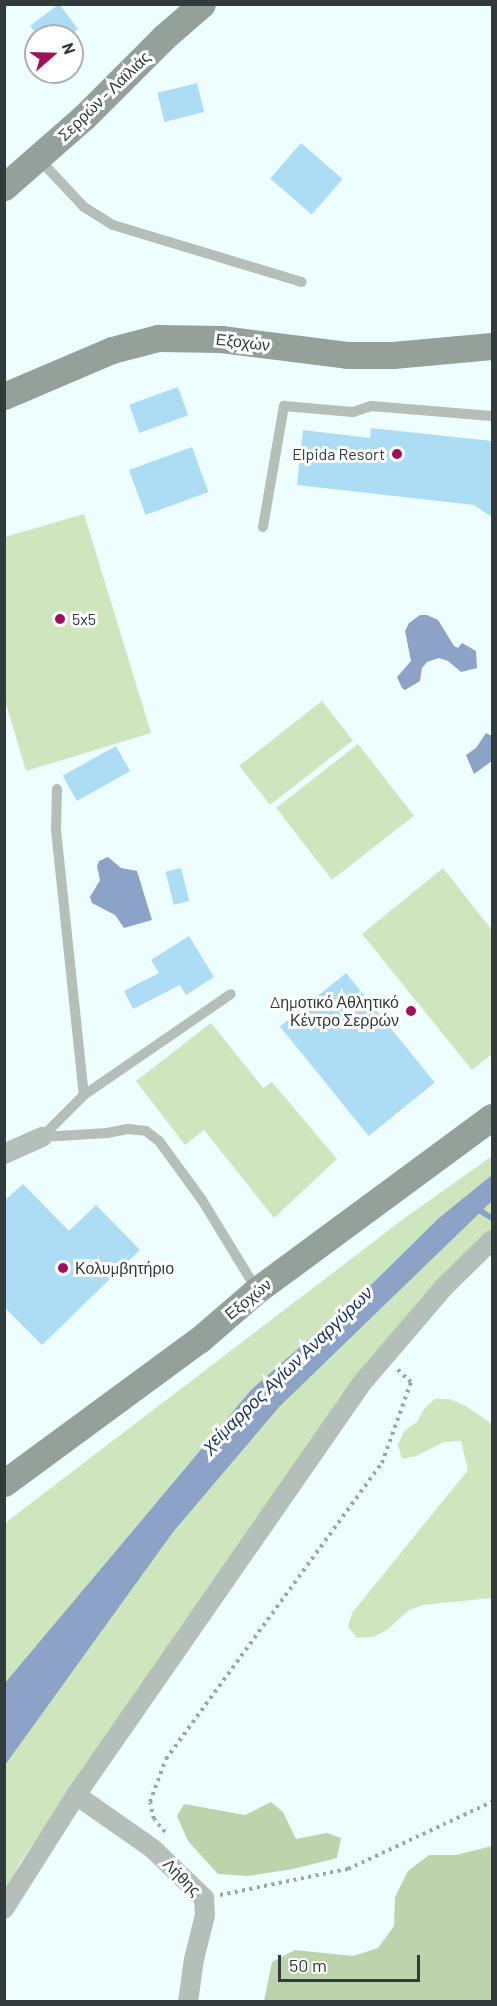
<!DOCTYPE html>
<meta charset="utf-8">
<style>
body{margin:0}
#map{position:relative;width:497px;height:2006px;overflow:hidden;background:#eefefe;font-family:Barlow,sans-serif}
div>[style]{position:absolute}
[style*='--x']{left:calc(var(--x)*1px);top:calc(var(--y)*1px);width:calc(var(--w)*1px);rotate:calc(var(--a)*1deg)}
.green>*{inset:0;background:#cfe5bd;transform-origin:0 0}
.forest>*{inset:0;background:#bdd3ac}
.water>*{inset:0;background:#8ca2c7}
.stream>*{height:6px;margin:-3px;padding:0 3px;transform-origin:3px;border-radius:3px;background:#8ca2c7}
.building>*{inset:0;background:#adddf4;transform-origin:0 0}
.path>*{height:4px;margin-top:-2px;transform-origin:0;background:repeating-linear-gradient(90deg,#9aa7a7 0 3px,transparent 0 7.5px)}
.lane>*{height:10px;margin:-5px;padding:0 5px;transform-origin:5px;border-radius:5px;background:#b5bfba}
.street>*{height:20px;margin:-10px;padding:0 10px;transform-origin:10px;border-radius:10px;background:#b5bfba}
.secondary>*{height:27px;margin:-13.5px;padding:0 13.5px;transform-origin:13.5px;border-radius:13.5px;background:#93a19a}
.dots>*{width:16px;height:16px;translate:-50% -50%;box-sizing:border-box;border:3px solid #fff;border-radius:50%}
span{translate:-50% -50%;white-space:nowrap;text-align:center;line-height:1.15;-webkit-text-stroke:6px #fff;paint-order:stroke}
.street-label{font-size:16px;color:#313b3b}
.poi-label{font-size:16px;color:#313b3b}
.right{translate:-100% -50%;text-align:right}
.left{translate:0 -50%;text-align:left}
.water-label{font-size:18px;color:#1c3867;font-style:italic}
.frame{position:absolute;inset:0;border:6px solid #313b3b;pointer-events:none}
.north{position:absolute;left:24px;top:24px;width:60px;height:60px;box-sizing:border-box;background:#fff;border:2px solid #adb1b1;border-radius:50%;rotate:70deg;font-size:16px;font-weight:700;line-height:24px;text-align:center;color:#313b3b}
.north::after{content:'';display:block;margin:auto;width:21px;height:27px;background:#9f115b;clip-path:polygon(50% 0,100% 100%,50% 72%,0 100%)}
.scale{position:absolute;left:278px;top:1955px;width:142px;height:27px;box-sizing:border-box;border:3px solid #313b3b;border-top:0;padding-left:8px;font-size:18px;line-height:21px;white-space:nowrap;color:#313b3b;-webkit-text-stroke:4px #fff;paint-order:stroke}
</style>
<div id="map">
<div class="green">
<div style="clip-path:polygon(84px 514px,151px 733px,26px 771px,5px 700px,5px 537px)"></div>
<div style="left:322px;top:701px;width:50px;height:105px;rotate:52deg"></div>
<div style="left:358px;top:744px;width:91px;height:104px;rotate:52deg"></div>
<div style="clip-path:polygon(443px 868px,492px 930px,492px 1054px,472px 1070px,362px 934px)"></div>
<div style="clip-path:polygon(211px 1023px,263px 1088px,272px 1082px,337px 1159px,274px 1218px,204px 1130px,185px 1145px,136px 1081px)"></div>
<div style="clip-path:polygon(492px 1156px,492px 1232px,451px 1272px,59px 1805px,18px 1866px,5px 1893px,5px 1523px,406px 1217px)"></div>
<div style="clip-path:polygon(435px 1399px,450px 1399px,464px 1405px,492px 1424px,492px 1598px,423px 1605px,409px 1610px,387px 1630px,373px 1637px,357px 1638px,348px 1627px,352px 1613px,468px 1470px,461px 1441px,444px 1442px,416px 1456px,402px 1459px,398px 1445px,404px 1431px,417px 1422px,424px 1409px)"></div>
</div>
<div class="forest">
<div style="clip-path:polygon(271px 1802px,283px 1812px,296px 1839px,327px 1833px,341px 1838px,337px 1858px,293px 1869px,248px 1876px,218px 1874px,188px 1841px,177px 1816px,184px 1804px,245px 1815px)"></div>
<div style="clip-path:polygon(492px 1846px,492px 2001px,264px 2001px,272px 1962px,295px 1950px,353px 1956px,378px 1948px,394px 1926px,395px 1897px,408px 1871px,429px 1855px,456px 1855px)"></div>
</div>
<div class="water">
<div style="clip-path:polygon(420px 615px,427px 615px,438px 620px,454px 646px,458px 648px,462px 643px,476px 651px,477px 668px,461px 672px,448px 661px,439px 658px,427px 662px,422px 668px,420px 681px,405px 690px,402px 688px,397px 677px,411px 661px,405px 631px,409px 623px)"></div>
<div style="clip-path:polygon(486px 733px,492px 736px,492px 761px,474px 774px,466px 755px,476px 748px)"></div>
<div style="clip-path:polygon(108px 857px,121px 868px,137px 871px,152px 920px,124px 928px,115px 915px,92px 903px,90px 897px,100px 880px,97px 866px,99px 861px)"></div>
<div style="clip-path:polygon(492px 1175px,492px 1201px,280px 1406px,173px 1532px,5px 1765px,5px 1683px,251px 1390px,372px 1284px,439px 1218px)"></div>
</div>
<div class="stream">
<div style="--x:475;--y:1208;--w:20;--a:30"></div>
</div>
<div class="building">
<div style="clip-path:polygon(59px 4px,78px 29px,69px 36px,38px 36px,30px 26px)"></div>
<div style="left:197px;top:83px;width:30px;height:41px;rotate:76deg"></div>
<div style="left:301px;top:143px;width:55px;height:47px;rotate:41deg"></div>
<div style="left:178px;top:387px;width:30px;height:52px;rotate:70deg"></div>
<div style="clip-path:polygon(371px 428px,492px 441px,492px 517px,474px 505px,297px 485px,303px 430px,370px 438px)"></div>
<div style="left:192px;top:447px;width:48px;height:67px;rotate:70deg"></div>
<div style="left:116px;top:746px;width:29px;height:61px;rotate:61deg"></div>
<div style="left:181px;top:868px;width:34px;height:16px;rotate:76deg"></div>
<div style="clip-path:polygon(189px 936px,214px 977px,186px 995px,180px 985px,133px 1009px,124px 991px,159px 973px,151px 960px)"></div>
<div style="left:346px;top:973px;width:141px;height:85px;rotate:51deg"></div>
<div style="clip-path:polygon(23px 1184px,69px 1231px,96px 1205px,140px 1250px,42px 1345px,4px 1307px,4px 1201px)"></div>
</div>
<div class="path">
<div style="--x:165;--y:1832;--w:17;--a:-130"></div>
<div style="--x:154;--y:1819;--w:17;--a:-103"></div>
<div style="--x:150;--y:1802;--w:46;--a:-69.6"></div>
<div style="--x:166;--y:1759;--w:366;--a:-53.9"></div>
<div style="--x:382;--y:1463;--w:86;--a:-70.3"></div>
<div style="--x:411;--y:1382;--w:21;--a:-137"></div>
<div style="--x:220;--y:1895;--w:131;--a:-11.5"></div>
<div style="--x:348;--y:1869;--w:159;--a:-25"></div>
</div>
<div class="lane">
<div style="--x:38;--y:158;--w:67;--a:46.8"></div>
<div style="--x:84;--y:207;--w:34;--a:32"></div>
<div style="--x:113;--y:225;--w:197;--a:16.8"></div>
<div style="--x:263;--y:527;--w:123;--a:-80.2"></div>
<div style="--x:284;--y:406;--w:69;--a:5"></div>
<div style="--x:353;--y:412;--w:19;--a:-18"></div>
<div style="--x:371;--y:406;--w:121;--a:4.7"></div>
<div style="--x:57;--y:789;--w:41;--a:91.4"></div>
<div style="--x:56;--y:830;--w:266;--a:84"></div>
<div style="--x:42;--y:1137;--w:65;--a:-3.5"></div>
<div style="--x:107;--y:1133;--w:21;--a:-11"></div>
<div style="--x:128;--y:1129;--w:18;--a:6"></div>
<div style="--x:146;--y:1131;--w:16;--a:38"></div>
<div style="--x:159;--y:1141;--w:73;--a:53.9"></div>
<div style="--x:202;--y:1200;--w:105;--a:58.6"></div>
<div style="--x:42;--y:1137;--w:59;--a:-45"></div>
<div style="--x:84;--y:1095;--w:178;--a:-34.5"></div>
</div>
<div class="street">
<div style="--x:4;--y:1154;--w:42;--a:-24.1"></div>
<div style="--x:76;--y:1795;--w:94;--a:35"></div>
<div style="--x:153;--y:1849;--w:71;--a:43.9"></div>
<div style="--x:204;--y:1898;--w:17;--a:87"></div>
<div style="--x:205;--y:1915;--w:45;--a:104"></div>
<div style="--x:194;--y:1959;--w:43;--a:97.9"></div>
<div style="--x:4;--y:1909;--w:135;--a:-57.7"></div>
<div style="--x:76;--y:1795;--w:502;--a:-55.23"></div>
<div style="--x:362;--y:1383;--w:125;--a:-49.5"></div>
<div style="--x:443;--y:1288;--w:69;--a:-44.4"></div>
</div>
<div class="secondary">
<div style="--x:4;--y:187;--w:106;--a:-41.2"></div>
<div style="--x:84;--y:117;--w:113;--a:-45"></div>
<div style="--x:164;--y:37;--w:50;--a:-41"></div>
<div style="--x:4;--y:396;--w:117;--a:-23.1"></div>
<div style="--x:112;--y:350;--w:48;--a:-14.6"></div>
<div style="--x:158;--y:338;--w:63;--a:0.9"></div>
<div style="--x:221;--y:339;--w:127;--a:7.2"></div>
<div style="--x:347;--y:355;--w:46;--a:0"></div>
<div style="--x:393;--y:355;--w:99;--a:-5.2"></div>
<div style="--x:4;--y:1483;--w:242;--a:-36.3"></div>
<div style="--x:199;--y:1340;--w:77;--a:-40.8"></div>
<div style="--x:257;--y:1290;--w:292;--a:-36.4"></div>
</div>
<div class="dots">
<div style="left:397px;top:454px;background:#9f115b"></div>
<div style="left:60px;top:619px;background:#9f115b"></div>
<div style="left:411px;top:1011px;background:#9f115b"></div>
<div style="left:63px;top:1268px;background:#9f115b"></div>
</div>
<div class="street-label">
<span style="left:104px;top:96px;rotate:-44deg">Σερρών - Λαϊλιάς</span>
<span style="left:243px;top:342px;rotate:7deg">Εξοχών</span>
<span style="left:248px;top:1299px;rotate:-39deg">Εξοχών</span>
<span style="left:182px;top:1877px;rotate:45deg">Λήθης</span>
</div>
<div class="poi-label">
<span class="right" style="left:385px;top:454px">Elpida Resort</span>
<span class="left" style="left:72px;top:619px">5x5</span>
<span class="right" style="left:399px;top:1011px">Δημοτικό Αθλητικό<br>Κέντρο Σερρών</span>
<span class="left" style="left:75px;top:1268px">Κολυμβητήριο</span>
</div>
<div class="water-label">
<span style="left:287px;top:1369px;rotate:-44deg">χείμαρρος Αγίων Αναργύρων</span>
</div>
<div class="frame"></div>
<div class="north">N</div>
<div class="scale">50 m</div>
</div>
